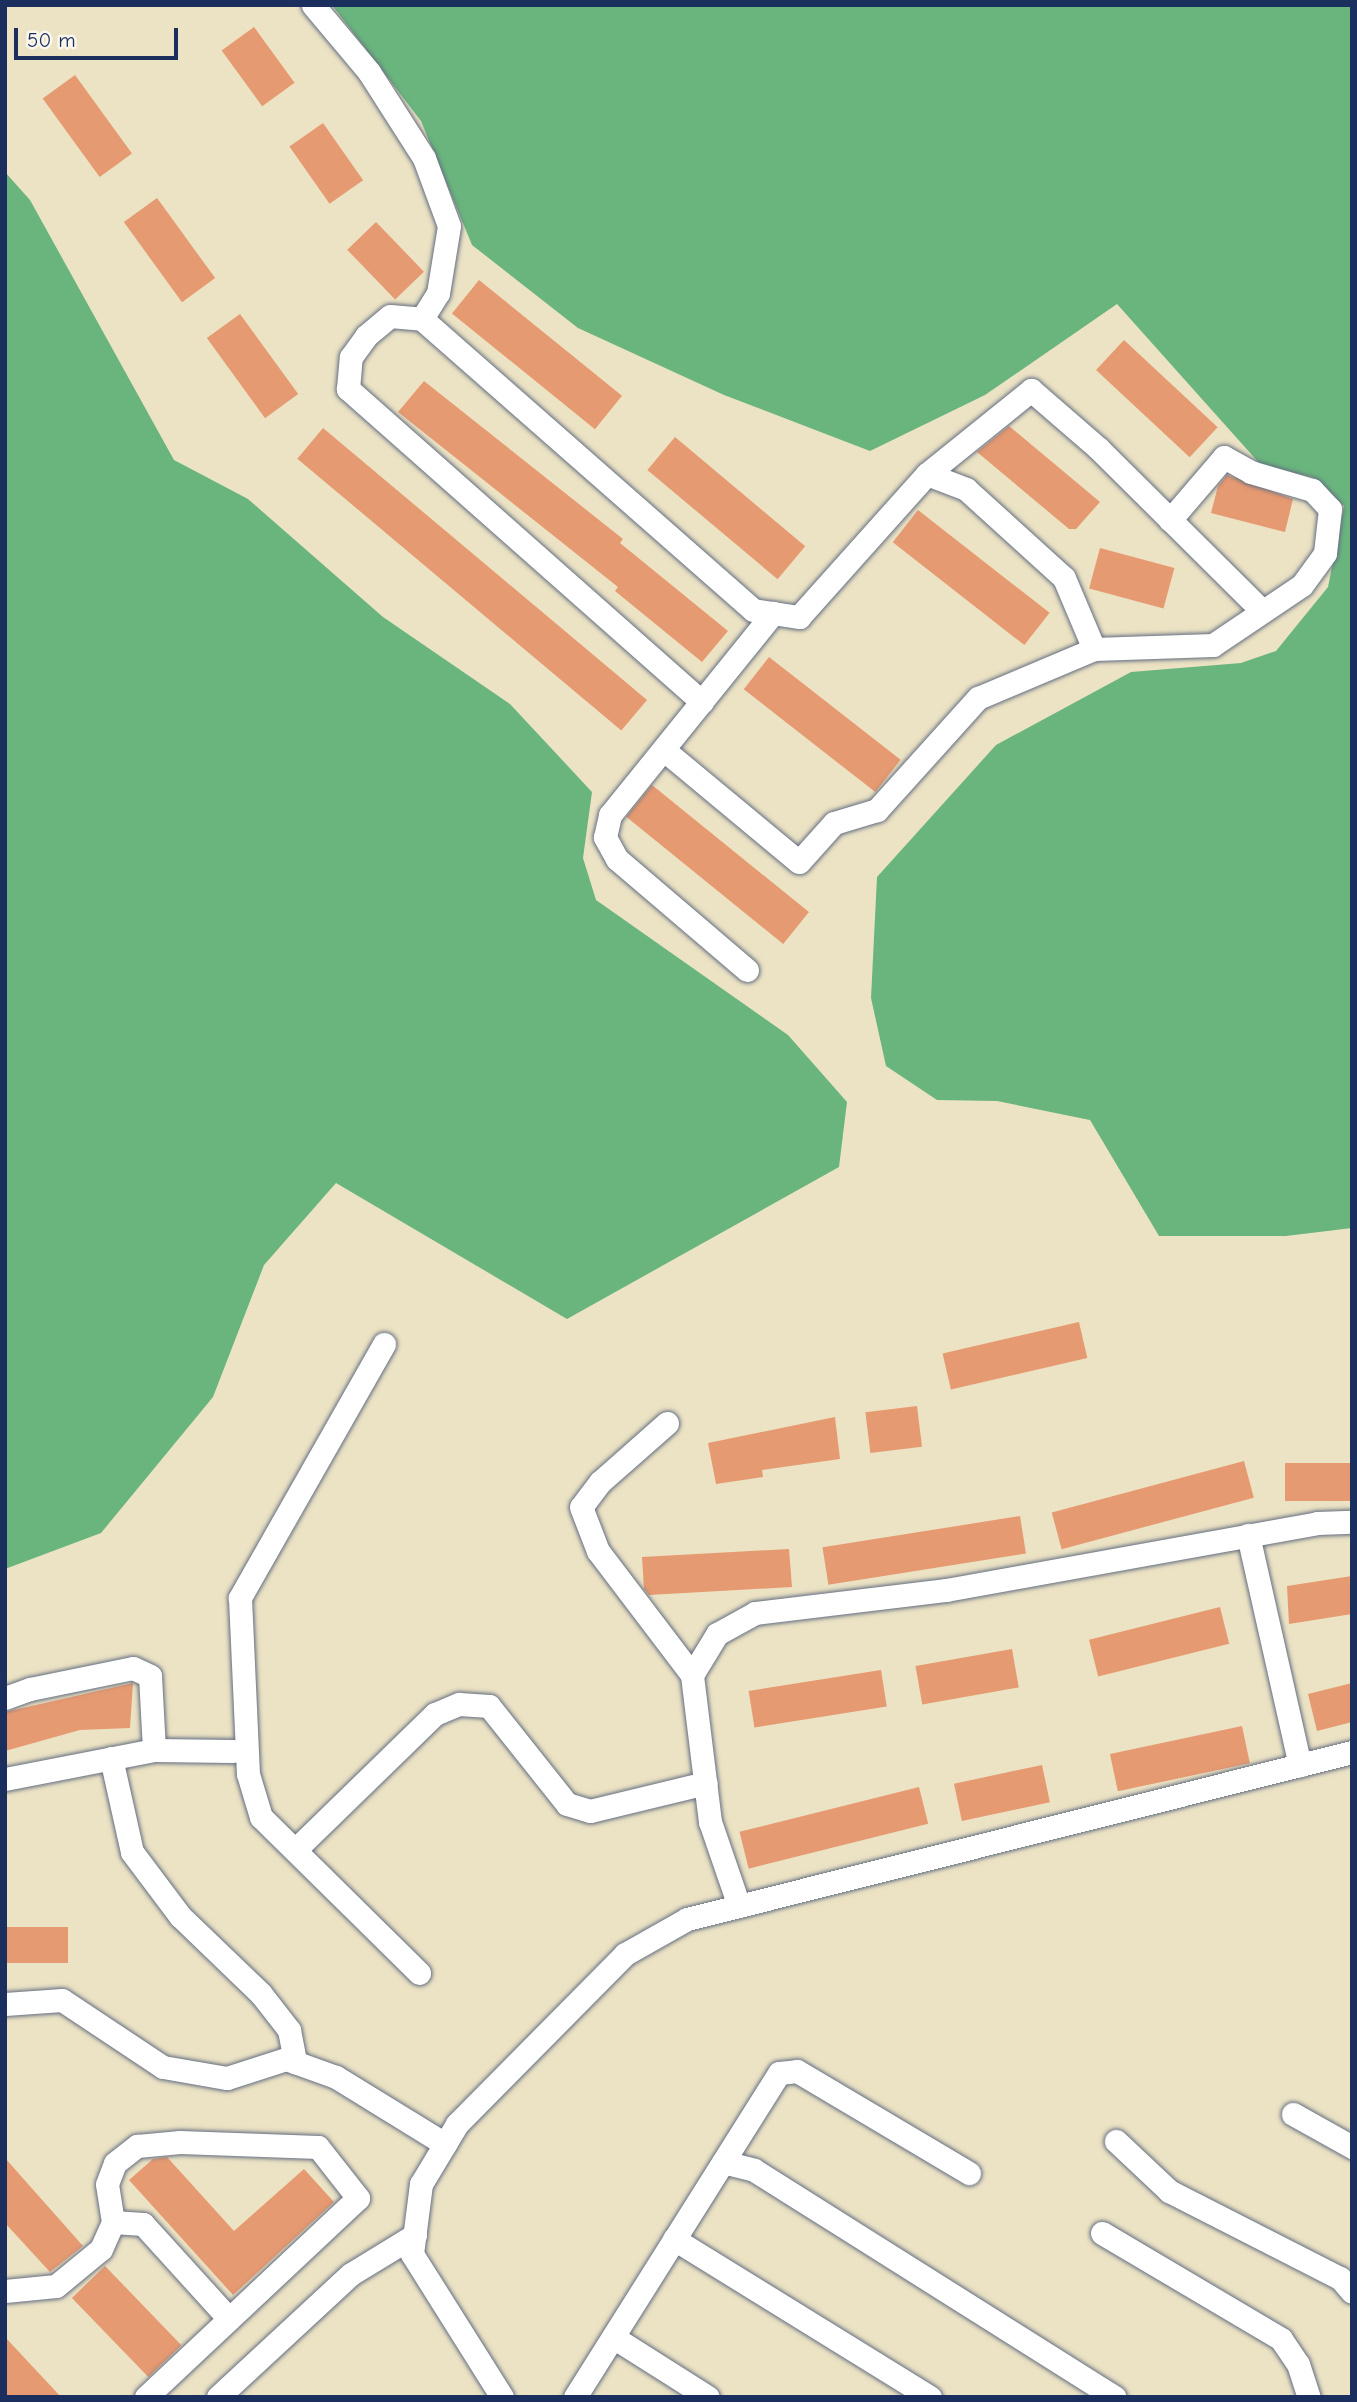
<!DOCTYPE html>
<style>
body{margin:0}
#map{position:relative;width:1357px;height:2402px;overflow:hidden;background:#ece3c4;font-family:"Comic Neue",sans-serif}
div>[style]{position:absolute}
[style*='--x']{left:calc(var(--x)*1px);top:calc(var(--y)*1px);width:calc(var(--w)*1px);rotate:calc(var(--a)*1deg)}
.forest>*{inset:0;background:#6ab57d}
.building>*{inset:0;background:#e69a71;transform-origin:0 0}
.roads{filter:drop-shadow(0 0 2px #646e82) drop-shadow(0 0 2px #646e82)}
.street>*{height:23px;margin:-11.5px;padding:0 11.5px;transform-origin:11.5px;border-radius:11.5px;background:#fff}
span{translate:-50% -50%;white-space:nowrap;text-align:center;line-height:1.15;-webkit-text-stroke:5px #fbf7ec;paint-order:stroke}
.frame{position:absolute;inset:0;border:7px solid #1b2f5e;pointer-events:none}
.scale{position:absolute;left:14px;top:28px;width:164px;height:32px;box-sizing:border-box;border:4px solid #1b2f5e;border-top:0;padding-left:9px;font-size:21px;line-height:24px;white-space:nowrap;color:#1b2f5e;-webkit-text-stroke:5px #fbf7ec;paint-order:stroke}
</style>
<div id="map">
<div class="forest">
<div style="clip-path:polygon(332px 5px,1352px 5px,1352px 1228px,1286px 1236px,1159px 1236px,1090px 1120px,997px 1101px,937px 1100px,886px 1066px,871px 998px,877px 877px,996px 745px,1131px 672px,1241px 663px,1276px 651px,1328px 587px,1344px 506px,1315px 478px,1260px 464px,1117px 304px,985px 395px,870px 451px,724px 395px,578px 328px,472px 245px,421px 121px)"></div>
<div style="clip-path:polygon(5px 172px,30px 200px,174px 460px,248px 499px,383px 617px,510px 704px,592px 792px,583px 858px,596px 900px,788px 1035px,847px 1102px,839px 1167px,567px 1319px,336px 1183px,264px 1265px,213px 1397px,101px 1533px,5px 1569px)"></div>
</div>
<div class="building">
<div style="left:254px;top:27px;width:69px;height:40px;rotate:54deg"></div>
<div style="left:75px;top:75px;width:97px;height:40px;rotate:54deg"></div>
<div style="left:323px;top:123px;width:70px;height:41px;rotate:55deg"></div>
<div style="left:157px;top:198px;width:99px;height:41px;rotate:54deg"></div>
<div style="left:376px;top:222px;width:69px;height:40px;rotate:46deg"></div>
<div style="left:479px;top:280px;width:184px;height:43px;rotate:39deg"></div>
<div style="left:240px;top:314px;width:99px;height:41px;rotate:54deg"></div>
<div style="left:1124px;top:340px;width:128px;height:41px;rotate:43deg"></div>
<div style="clip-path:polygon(424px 381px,623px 539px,620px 543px,728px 631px,702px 662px,615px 591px,618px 587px,398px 412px)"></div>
<div style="clip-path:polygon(1009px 426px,1100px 502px,1076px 529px,1069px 529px,977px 452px)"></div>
<div style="left:323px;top:428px;width:423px;height:40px;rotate:40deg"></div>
<div style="left:675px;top:437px;width:170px;height:43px;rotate:40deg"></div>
<div style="clip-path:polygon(1227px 475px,1293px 499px,1285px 532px,1211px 513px,1218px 486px)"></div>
<div style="left:918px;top:510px;width:167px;height:41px;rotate:38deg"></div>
<div style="left:1100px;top:548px;width:77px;height:42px;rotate:15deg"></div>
<div style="left:769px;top:657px;width:167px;height:41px;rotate:38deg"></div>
<div style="left:652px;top:785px;width:202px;height:41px;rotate:39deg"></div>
<div style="left:1079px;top:1322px;width:37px;height:140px;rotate:77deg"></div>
<div style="left:917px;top:1406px;width:41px;height:52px;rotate:83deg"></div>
<div style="clip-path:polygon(835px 1417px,840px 1459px,762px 1470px,763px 1477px,716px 1484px,708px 1443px)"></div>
<div style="left:1244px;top:1461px;width:38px;height:199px;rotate:75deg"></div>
<div style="left:1352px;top:1463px;width:38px;height:67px;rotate:90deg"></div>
<div style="left:1020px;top:1516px;width:38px;height:200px;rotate:81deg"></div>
<div style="clip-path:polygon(789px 1549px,792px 1587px,649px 1595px,644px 1589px,642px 1557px)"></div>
<div style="clip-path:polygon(1352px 1576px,1352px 1614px,1289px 1624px,1287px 1586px)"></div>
<div style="left:1220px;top:1607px;width:38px;height:135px;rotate:76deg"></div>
<div style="left:1012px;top:1649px;width:39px;height:98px;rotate:80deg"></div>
<div style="left:881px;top:1670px;width:37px;height:134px;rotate:81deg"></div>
<div style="clip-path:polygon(133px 1683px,130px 1728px,80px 1730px,5px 1751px,5px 1712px)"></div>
<div style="clip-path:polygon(1352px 1683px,1352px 1722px,1317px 1731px,1308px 1694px)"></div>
<div style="left:1242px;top:1726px;width:38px;height:135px;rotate:78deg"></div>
<div style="left:1042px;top:1765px;width:38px;height:90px;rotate:78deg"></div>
<div style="left:919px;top:1787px;width:38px;height:185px;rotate:76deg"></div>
<div style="left:5px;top:1927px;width:63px;height:36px"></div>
<div style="clip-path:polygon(167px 2157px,234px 2231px,304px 2169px,334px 2202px,233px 2295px,129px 2180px,153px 2159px)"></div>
<div style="clip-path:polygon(5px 2158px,83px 2246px,50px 2272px,5px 2223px)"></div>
<div style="left:105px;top:2266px;width:110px;height:46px;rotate:46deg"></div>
<div style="clip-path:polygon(5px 2337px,61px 2397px,5px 2397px)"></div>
</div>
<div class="roads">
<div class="street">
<div style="--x:313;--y:5;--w:87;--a:50.1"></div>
<div style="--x:369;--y:72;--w:102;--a:57.4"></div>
<div style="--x:424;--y:158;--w:72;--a:69.8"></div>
<div style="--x:449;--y:226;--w:68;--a:99.3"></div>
<div style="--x:438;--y:293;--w:31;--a:122"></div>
<div style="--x:927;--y:474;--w:42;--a:21"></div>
<div style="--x:966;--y:489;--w:132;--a:42.2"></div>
<div style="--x:1064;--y:578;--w:77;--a:67.1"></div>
<div style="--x:702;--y:702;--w:473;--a:-138.5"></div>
<div style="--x:348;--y:389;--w:32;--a:-85"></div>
<div style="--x:351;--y:357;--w:26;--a:-54"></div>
<div style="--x:366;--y:336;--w:31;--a:-40"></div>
<div style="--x:390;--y:316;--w:32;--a:5"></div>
<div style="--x:422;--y:319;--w:441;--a:41.3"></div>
<div style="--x:753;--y:610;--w:47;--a:8.7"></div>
<div style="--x:799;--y:617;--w:192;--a:-48.2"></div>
<div style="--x:927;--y:474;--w:134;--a:-38.9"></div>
<div style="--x:1031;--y:390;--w:90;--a:40.9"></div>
<div style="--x:1099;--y:449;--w:230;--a:44.8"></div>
<div style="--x:664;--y:750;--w:175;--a:39.7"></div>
<div style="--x:799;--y:862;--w:52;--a:-48.1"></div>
<div style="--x:834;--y:823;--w:45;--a:-16.8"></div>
<div style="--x:877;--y:810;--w:151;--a:-48"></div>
<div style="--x:978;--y:698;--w:126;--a:-22.9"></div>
<div style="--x:1094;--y:649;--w:119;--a:-1.9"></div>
<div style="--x:1213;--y:645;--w:107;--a:-34"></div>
<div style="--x:1302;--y:585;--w:39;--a:-54"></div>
<div style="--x:1325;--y:553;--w:44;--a:-83.5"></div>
<div style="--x:1330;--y:509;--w:26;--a:-133"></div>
<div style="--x:1312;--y:490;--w:64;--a:-163.6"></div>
<div style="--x:1251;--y:472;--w:31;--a:-151"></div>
<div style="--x:1224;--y:457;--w:83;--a:130.6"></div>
<div style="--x:747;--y:970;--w:171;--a:-139.5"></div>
<div style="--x:617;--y:859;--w:25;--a:-119"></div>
<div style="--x:605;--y:837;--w:23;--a:-77"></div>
<div style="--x:610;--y:815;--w:260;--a:-51.1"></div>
<div style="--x:384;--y:1344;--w:292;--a:119.6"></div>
<div style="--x:240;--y:1598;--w:176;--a:87.4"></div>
<div style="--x:248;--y:1774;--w:45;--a:73.2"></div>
<div style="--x:261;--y:1817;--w:222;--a:44.6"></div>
<div style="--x:667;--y:1423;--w:89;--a:138.6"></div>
<div style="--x:600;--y:1482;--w:31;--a:127"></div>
<div style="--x:581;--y:1507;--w:47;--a:68.9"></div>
<div style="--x:598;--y:1551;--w:156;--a:52.8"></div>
<div style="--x:1248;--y:1535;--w:236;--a:77.3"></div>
<div style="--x:5;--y:1698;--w:27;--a:-20"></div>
<div style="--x:30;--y:1689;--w:105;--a:-11.5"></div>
<div style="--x:133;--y:1668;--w:19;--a:25"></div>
<div style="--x:150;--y:1676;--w:74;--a:86.9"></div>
<div style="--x:111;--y:1758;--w:96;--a:77.4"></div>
<div style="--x:132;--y:1852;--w:80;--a:53.1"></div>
<div style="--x:180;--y:1916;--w:112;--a:43.9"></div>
<div style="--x:261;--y:1994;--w:46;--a:52.1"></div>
<div style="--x:289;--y:2030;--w:33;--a:79"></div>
<div style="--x:5;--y:1779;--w:152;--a:-11"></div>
<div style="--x:154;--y:1750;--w:79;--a:0.7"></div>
<div style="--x:295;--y:1850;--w:195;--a:-44.2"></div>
<div style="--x:435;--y:1714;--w:26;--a:-23"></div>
<div style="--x:459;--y:1704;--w:30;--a:4"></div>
<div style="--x:489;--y:1706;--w:125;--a:51.5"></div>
<div style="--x:567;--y:1804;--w:24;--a:17"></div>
<div style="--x:590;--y:1811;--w:119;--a:-13.6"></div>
<div style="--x:739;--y:1906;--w:89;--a:-109"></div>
<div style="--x:710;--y:1822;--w:148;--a:-97"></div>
<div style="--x:692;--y:1675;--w:48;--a:-58.6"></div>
<div style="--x:717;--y:1634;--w:43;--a:-28.9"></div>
<div style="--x:755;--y:1613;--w:192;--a:-6.9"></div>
<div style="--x:946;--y:1590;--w:377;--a:-10.2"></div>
<div style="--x:1317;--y:1523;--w:35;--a:-2"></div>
<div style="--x:5;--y:2004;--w:57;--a:-4"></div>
<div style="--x:62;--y:2000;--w:121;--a:33.6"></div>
<div style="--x:163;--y:2067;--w:65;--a:9.8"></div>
<div style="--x:227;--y:2078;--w:62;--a:-17.9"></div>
<div style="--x:286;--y:2059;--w:53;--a:19.8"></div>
<div style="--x:336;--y:2077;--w:128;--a:31.6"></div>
<div style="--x:1293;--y:2114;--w:68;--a:29.2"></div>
<div style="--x:1116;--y:2141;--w:73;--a:43.3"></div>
<div style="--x:1169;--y:2191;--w:192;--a:27"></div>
<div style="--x:1340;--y:2278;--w:18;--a:49"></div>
<div style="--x:723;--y:2162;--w:32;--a:14"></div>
<div style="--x:754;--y:2170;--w:426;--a:32.2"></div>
<div style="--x:113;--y:2222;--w:30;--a:4"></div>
<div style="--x:143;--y:2224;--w:128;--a:47.8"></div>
<div style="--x:1102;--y:2233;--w:208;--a:30.6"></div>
<div style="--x:1281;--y:2339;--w:30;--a:56"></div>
<div style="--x:1298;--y:2364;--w:35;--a:72"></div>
<div style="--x:674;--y:2239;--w:301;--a:31.7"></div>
<div style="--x:5;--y:2291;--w:51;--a:-5.6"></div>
<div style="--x:56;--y:2286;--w:58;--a:-39.4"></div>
<div style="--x:101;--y:2249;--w:30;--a:-66"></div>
<div style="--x:113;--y:2222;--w:38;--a:-99"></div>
<div style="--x:107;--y:2184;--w:22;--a:-69"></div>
<div style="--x:115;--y:2163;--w:28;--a:-38"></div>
<div style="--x:137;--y:2146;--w:43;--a:-5.3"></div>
<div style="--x:180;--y:2142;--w:138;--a:2.1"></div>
<div style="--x:318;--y:2147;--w:65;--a:51.9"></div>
<div style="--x:358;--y:2198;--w:291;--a:136.8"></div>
<div style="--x:613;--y:2337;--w:112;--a:32.3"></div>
<div style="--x:218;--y:2397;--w:181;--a:-42.8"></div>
<div style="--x:351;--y:2274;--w:75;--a:-31.4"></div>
<div style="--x:502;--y:2397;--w:169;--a:-122.2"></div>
<div style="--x:412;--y:2254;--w:71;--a:-82.7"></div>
<div style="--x:421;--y:2184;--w:70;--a:-59"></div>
<div style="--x:457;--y:2124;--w:239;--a:-45.3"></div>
<div style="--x:625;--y:1954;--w:71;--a:-29.4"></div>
<div style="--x:687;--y:1919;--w:686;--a:-14.1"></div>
<div style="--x:575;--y:2397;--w:383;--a:-57.8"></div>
<div style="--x:779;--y:2073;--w:18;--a:-6"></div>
<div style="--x:797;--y:2071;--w:200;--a:30.7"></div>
</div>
</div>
<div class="frame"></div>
<div class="scale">50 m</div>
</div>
